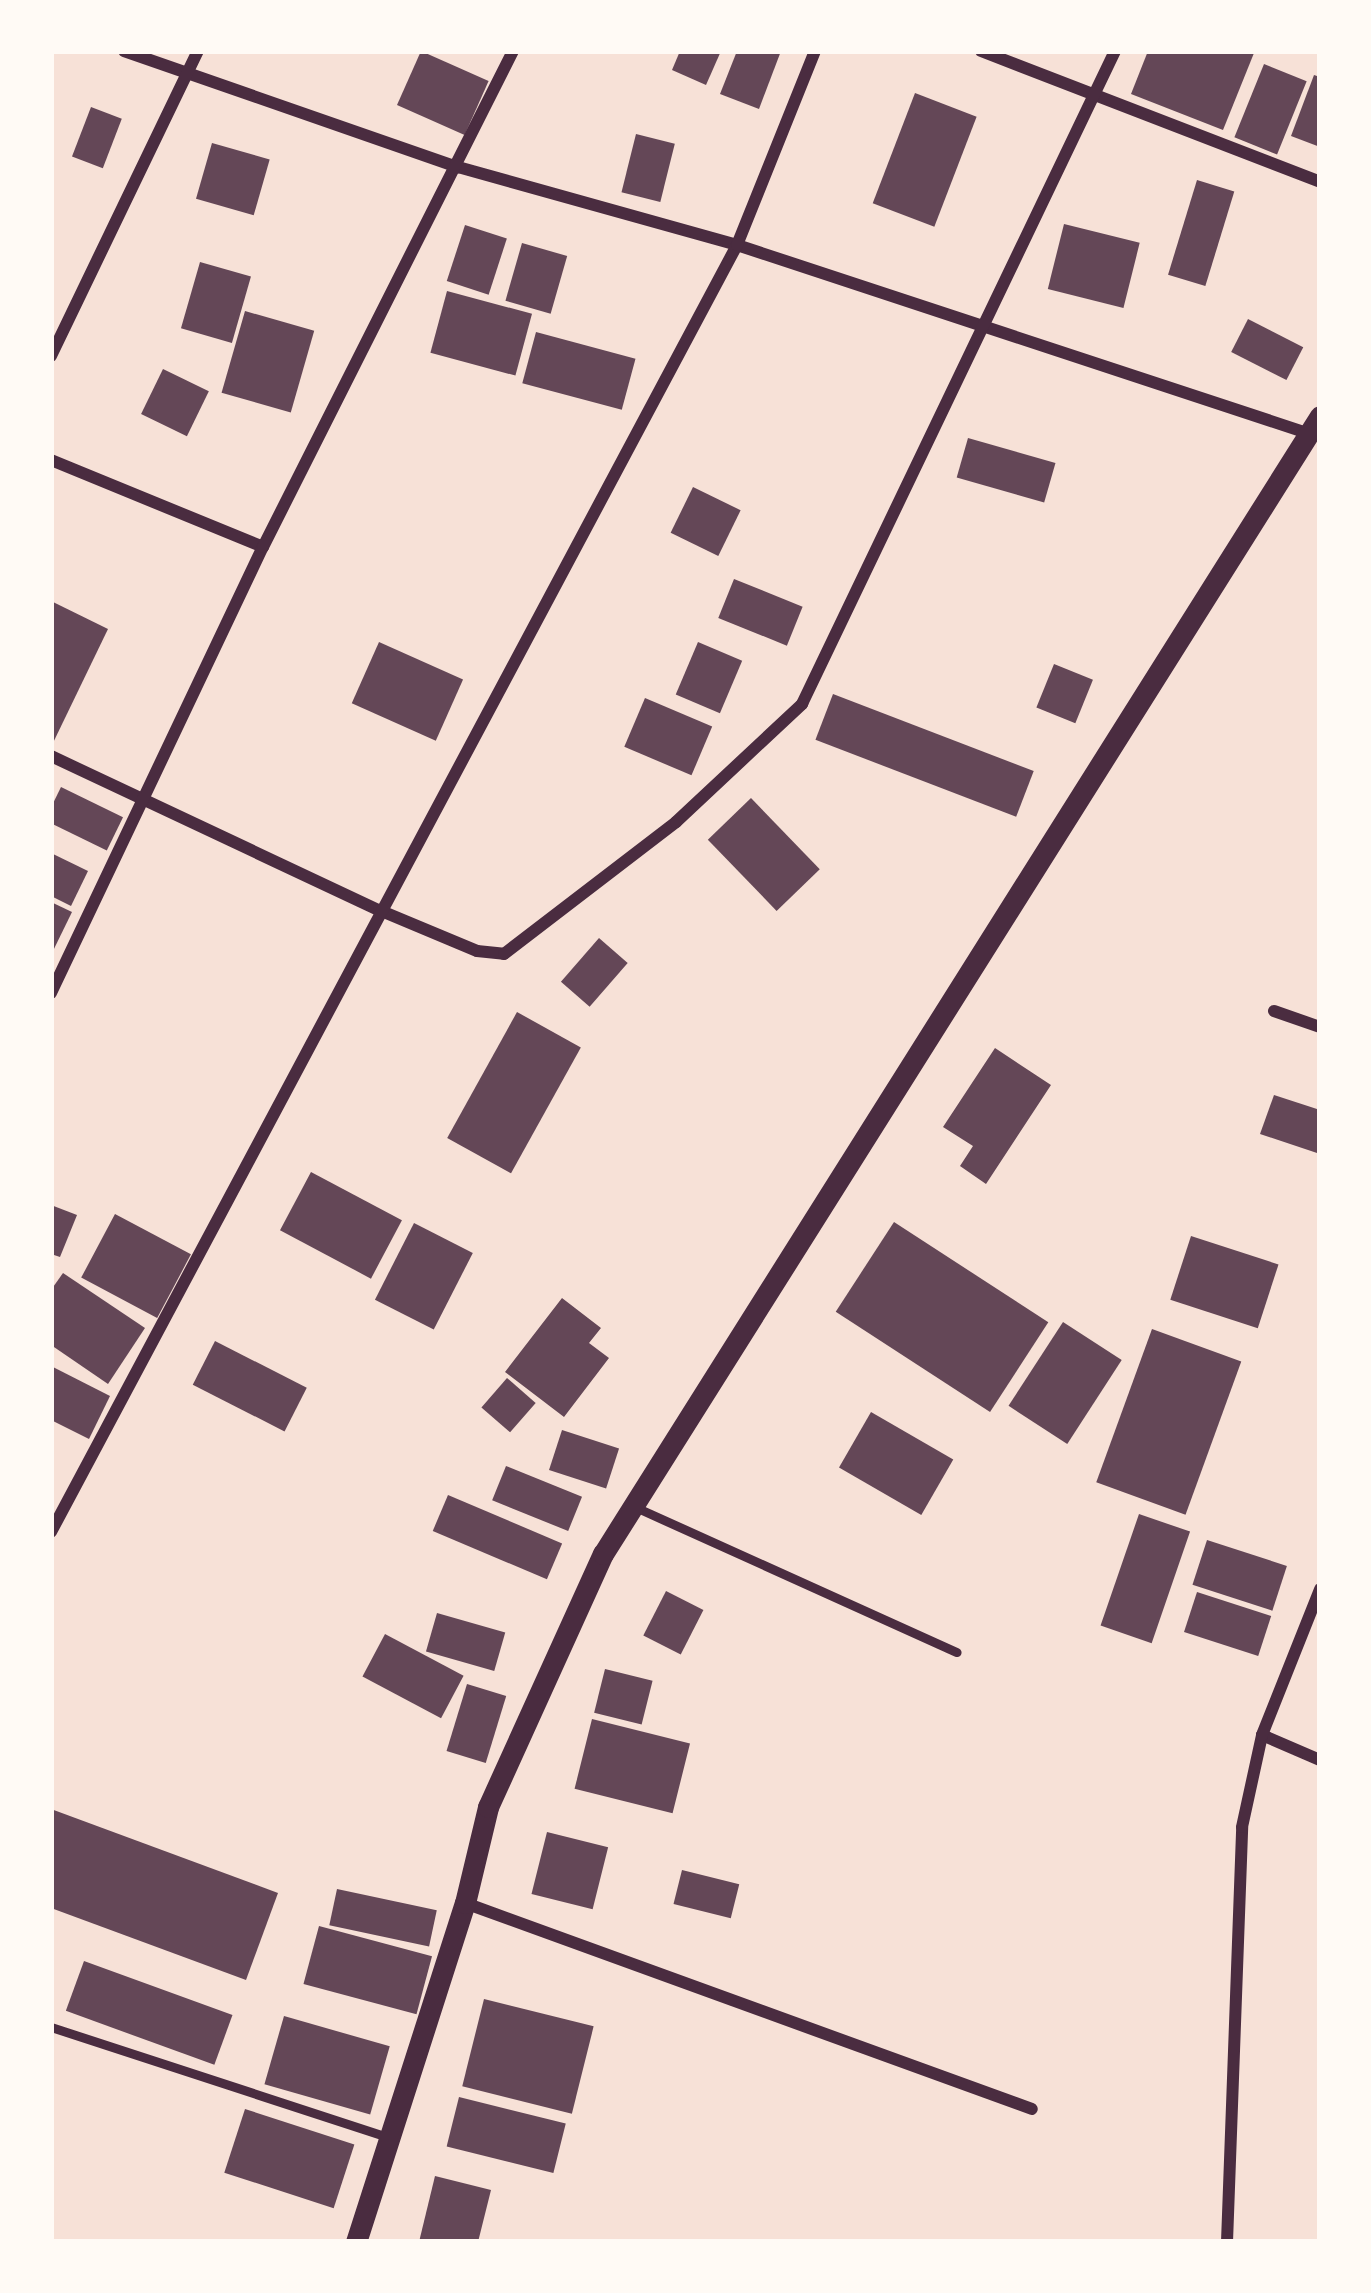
<!DOCTYPE html>
<style>
body{margin:0}
#map{position:relative;width:1371px;height:2293px;overflow:hidden;background:#f7e1d7;font-family:Inter,sans-serif}
div>[style]{position:absolute}
[style*='--x']{left:calc(var(--x)*1px);top:calc(var(--y)*1px);width:calc(var(--w)*1px);rotate:calc(var(--a)*1deg)}
.building>*{inset:0;background:#644757;transform-origin:0 0}
.service>*{height:9px;margin:-4.5px;padding:0 4.5px;transform-origin:4.5px;border-radius:4.5px;background:#4a2c40}
.minor>*{height:12px;margin:-6px;padding:0 6px;transform-origin:6px;border-radius:6px;background:#4a2c40}
.tertiary>*{height:21px;margin:-10.5px;padding:0 10.5px;transform-origin:10.5px;border-radius:10.5px;background:#4a2c40}
span{translate:-50% -50%;white-space:nowrap;text-align:center;line-height:1.15;-webkit-text-stroke:10px #fffaf5;paint-order:stroke}
.frame{position:absolute;inset:0;border:54px solid #fffaf5;pointer-events:none}
</style>
<div id="map">
<div class="building">
<div style="left:421px;top:51px;width:74px;height:59px;rotate:24deg"></div>
<div style="clip-path:polygon(680px 51px,721px 51px,706px 85px,672px 70px)"></div>
<div style="clip-path:polygon(737px 51px,781px 51px,759px 109px,720px 94px)"></div>
<div style="clip-path:polygon(1148px 51px,1254px 53px,1223px 130px,1131px 94px)"></div>
<div style="left:1264px;top:64px;width:46px;height:79px;rotate:22deg"></div>
<div style="clip-path:polygon(1314px 75px,1320px 77px,1320px 147px,1291px 136px)"></div>
<div style="left:915px;top:93px;width:66px;height:118px;rotate:21deg"></div>
<div style="left:91px;top:107px;width:33px;height:53px;rotate:21deg"></div>
<div style="left:636px;top:134px;width:40px;height:60px;rotate:14deg"></div>
<div style="left:212px;top:143px;width:60px;height:58px;rotate:16deg"></div>
<div style="left:1197px;top:180px;width:39px;height:99px;rotate:17deg"></div>
<div style="left:1064px;top:224px;width:78px;height:67px;rotate:14deg"></div>
<div style="left:465px;top:225px;width:44px;height:59px;rotate:18deg"></div>
<div style="left:522px;top:243px;width:47px;height:60px;rotate:16deg"></div>
<div style="left:200px;top:262px;width:53px;height:69px;rotate:16deg"></div>
<div style="left:447px;top:291px;width:88px;height:64px;rotate:15deg"></div>
<div style="left:245px;top:311px;width:72px;height:85px;rotate:16deg"></div>
<div style="left:1248px;top:319px;width:62px;height:37px;rotate:27deg"></div>
<div style="left:536px;top:332px;width:103px;height:53px;rotate:15deg"></div>
<div style="left:163px;top:369px;width:51px;height:50px;rotate:26deg"></div>
<div style="left:968px;top:438px;width:91px;height:41px;rotate:16deg"></div>
<div style="left:693px;top:487px;width:53px;height:51px;rotate:26deg"></div>
<div style="left:734px;top:579px;width:74px;height:42px;rotate:22deg"></div>
<div style="clip-path:polygon(51px 601px,108px 629px,51px 747px)"></div>
<div style="left:379px;top:642px;width:92px;height:67px;rotate:24deg"></div>
<div style="left:698px;top:642px;width:48px;height:57px;rotate:23deg"></div>
<div style="left:1054px;top:664px;width:42px;height:47px;rotate:22deg"></div>
<div style="left:833px;top:694px;width:215px;height:49px;rotate:21deg"></div>
<div style="left:645px;top:698px;width:73px;height:53px;rotate:23deg"></div>
<div style="left:61px;top:787px;width:69px;height:37px;rotate:26deg"></div>
<div style="left:751px;top:798px;width:99px;height:60px;rotate:46deg"></div>
<div style="clip-path:polygon(51px 853px,88px 871px,71px 906px,51px 896px)"></div>
<div style="clip-path:polygon(51px 902px,72px 912px,51px 955px)"></div>
<div style="left:599px;top:938px;width:38px;height:58px;rotate:41deg"></div>
<div style="left:517px;top:1012px;width:73px;height:144px;rotate:29deg"></div>
<div style="clip-path:polygon(995px 1048px,1051px 1085px,986px 1184px,960px 1166px,973px 1146px,943px 1127px)"></div>
<div style="clip-path:polygon(1274px 1095px,1320px 1110px,1320px 1154px,1260px 1134px)"></div>
<div style="left:311px;top:1172px;width:103px;height:66px;rotate:28deg"></div>
<div style="clip-path:polygon(51px 1205px,77px 1215px,60px 1257px,51px 1254px)"></div>
<div style="left:115px;top:1214px;width:86px;height:72px;rotate:28deg"></div>
<div style="left:894px;top:1222px;width:184px;height:107px;rotate:33deg"></div>
<div style="left:414px;top:1223px;width:66px;height:86px;rotate:27deg"></div>
<div style="left:1191px;top:1236px;width:92px;height:67px;rotate:18deg"></div>
<div style="clip-path:polygon(63px 1273px,145px 1328px,108px 1384px,51px 1345px,51px 1290px)"></div>
<div style="clip-path:polygon(562px 1298px,601px 1328px,589px 1343px,609px 1358px,564px 1417px,505px 1372px)"></div>
<div style="left:1063px;top:1322px;width:70px;height:100px;rotate:33deg"></div>
<div style="left:1152px;top:1329px;width:95px;height:163px;rotate:20deg"></div>
<div style="left:215px;top:1341px;width:103px;height:49px;rotate:27deg"></div>
<div style="clip-path:polygon(51px 1366px,110px 1396px,89px 1439px,51px 1420px)"></div>
<div style="left:507px;top:1378px;width:38px;height:39px;rotate:41deg"></div>
<div style="left:871px;top:1412px;width:95px;height:64px;rotate:30deg"></div>
<div style="left:562px;top:1430px;width:60px;height:42px;rotate:18deg"></div>
<div style="left:506px;top:1466px;width:82px;height:37px;rotate:22deg"></div>
<div style="left:448px;top:1495px;width:124px;height:39px;rotate:23deg"></div>
<div style="left:1139px;top:1514px;width:54px;height:118px;rotate:19deg"></div>
<div style="left:1207px;top:1540px;width:84px;height:47px;rotate:18deg"></div>
<div style="left:666px;top:1591px;width:42px;height:50px;rotate:27deg"></div>
<div style="left:1197px;top:1592px;width:78px;height:42px;rotate:18deg"></div>
<div style="left:437px;top:1613px;width:71px;height:40px;rotate:16deg"></div>
<div style="left:385px;top:1634px;width:89px;height:48px;rotate:28deg"></div>
<div style="left:605px;top:1669px;width:49px;height:45px;rotate:14deg"></div>
<div style="left:467px;top:1684px;width:41px;height:70px;rotate:17deg"></div>
<div style="left:592px;top:1719px;width:101px;height:72px;rotate:14deg"></div>
<div style="clip-path:polygon(51px 1809px,278px 1893px,246px 1980px,51px 1908px)"></div>
<div style="left:547px;top:1832px;width:63px;height:64px;rotate:14deg"></div>
<div style="left:682px;top:1870px;width:59px;height:35px;rotate:14deg"></div>
<div style="left:337px;top:1889px;width:102px;height:37px;rotate:12deg"></div>
<div style="left:319px;top:1926px;width:117px;height:60px;rotate:15deg"></div>
<div style="left:84px;top:1961px;width:158px;height:53px;rotate:20deg"></div>
<div style="left:484px;top:1999px;width:113px;height:90px;rotate:14deg"></div>
<div style="left:284px;top:2016px;width:110px;height:71px;rotate:16deg"></div>
<div style="left:459px;top:2097px;width:110px;height:51px;rotate:14deg"></div>
<div style="left:245px;top:2109px;width:115px;height:67px;rotate:18deg"></div>
<div style="clip-path:polygon(435px 2176px,491px 2190px,478px 2242px,419px 2242px)"></div>
</div>
<div class="service">
<div style="--x:633;--y:1506;--w:355;--a:24.3"></div>
<div style="--x:51;--y:2027;--w:354;--a:18.1"></div>
</div>
<div class="minor">
<div style="--x:124;--y:51;--w:354;--a:19.2"></div>
<div style="--x:458;--y:167;--w:290;--a:15.6"></div>
<div style="--x:737;--y:245;--w:603;--a:18.25"></div>
<div style="--x:981;--y:51;--w:363;--a:21.1"></div>
<div style="--x:51;--y:356;--w:339;--a:-64.3"></div>
<div style="--x:51;--y:460;--w:229;--a:22.3"></div>
<div style="--x:51;--y:756;--w:362;--a:25.2"></div>
<div style="--x:379;--y:910;--w:106;--a:22.7"></div>
<div style="--x:477;--y:951;--w:27;--a:6"></div>
<div style="--x:504;--y:954;--w:217;--a:-37.5"></div>
<div style="--x:676;--y:822;--w:173;--a:-43.1"></div>
<div style="--x:802;--y:704;--w:724;--a:-64.39"></div>
<div style="--x:51;--y:993;--w:494;--a:-64.6"></div>
<div style="--x:263;--y:547;--w:555;--a:-63.25"></div>
<div style="--x:1274;--y:1011;--w:49;--a:19.2"></div>
<div style="--x:51;--y:1532;--w:1458;--a:-61.94"></div>
<div style="--x:737;--y:245;--w:209;--a:-68.1"></div>
<div style="--x:1262;--y:1735;--w:63;--a:23.3"></div>
<div style="--x:465;--y:1903;--w:603;--a:19.97"></div>
<div style="--x:1227;--y:2242;--w:415;--a:-87.9"></div>
<div style="--x:1242;--y:1827;--w:94;--a:-77.7"></div>
<div style="--x:1262;--y:1735;--w:157;--a:-68.3"></div>
</div>
<div class="tertiary">
<div style="--x:356;--y:2242;--w:356;--a:-72.2"></div>
<div style="--x:465;--y:1903;--w:99;--a:-76.5"></div>
<div style="--x:488;--y:1807;--w:278;--a:-65.6"></div>
<div style="--x:603;--y:1554;--w:1345;--a:-57.79"></div>
</div>
<div class="frame"></div>
</div>
